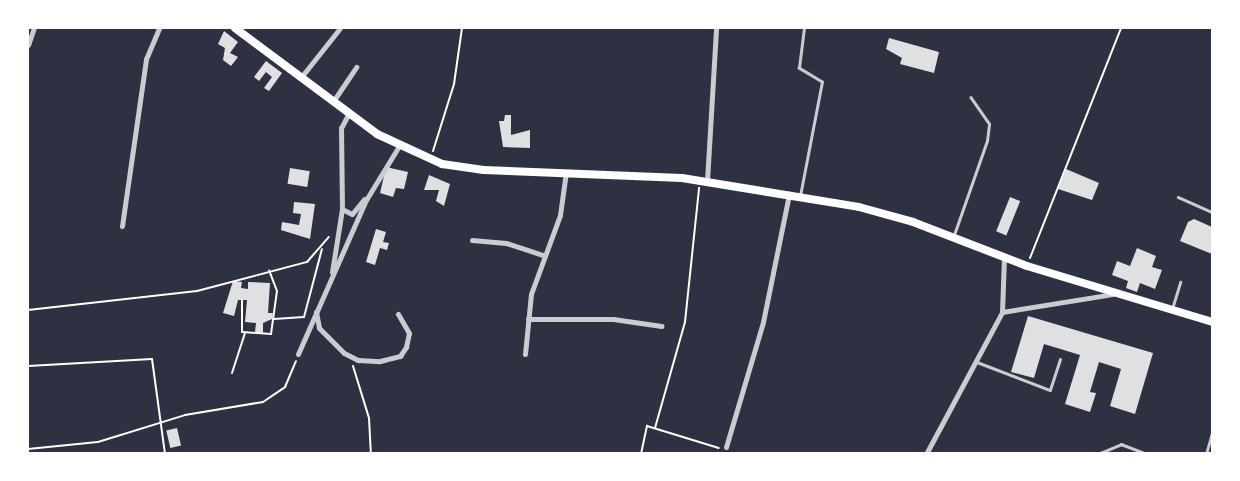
<!DOCTYPE html>
<style>
body{margin:0}
#map{position:relative;width:1240px;height:481px;overflow:hidden;background:#2d3142;font-family:"Alegreya Sans",sans-serif}
div>[style]{position:absolute}
[style*='--x']{left:calc(var(--x)*1px);top:calc(var(--y)*1px);width:calc(var(--w)*1px);rotate:calc(var(--a)*1deg)}
.building>*{inset:0;background:#e0e0e3;transform-origin:0 0}
.path>*{height:2px;margin:-1px;padding:0 1px;transform-origin:1px;border-radius:1px;background:#fff}
.service>*{height:2.5px;margin:-1.25px;padding:0 1.25px;transform-origin:1.25px;border-radius:1.25px;background:#caccd0}
.minor>*{height:5px;margin:-2.5px;padding:0 2.5px;transform-origin:2.5px;border-radius:2.5px;background:#caccd0}
.secondary>*{height:8px;margin:-4px;padding:0 4px;transform-origin:4px;border-radius:4px;background:#fff}
span{translate:-50% -50%;white-space:nowrap;text-align:center;line-height:1.15;-webkit-text-stroke:4.5px #fff;paint-order:stroke}
.frame{position:absolute;inset:0;border:29px solid #fff;pointer-events:none}
</style>
<div id="map">
<div class="building">
<div style="clip-path:polygon(224px 31px,238px 42px,230px 53px,238px 57px,231px 66px,223px 60px,225px 48px,218px 44px)"></div>
<div style="clip-path:polygon(889px 38px,939px 52px,934px 73px,900px 64px,902px 58px,886px 49px)"></div>
<div style="clip-path:polygon(266px 61px,282px 73px,269px 91px,264px 88px,272px 77px,266px 72px,259px 81px,254px 77px)"></div>
<div style="clip-path:polygon(505px 115px,511px 115px,511px 135px,530px 130px,530px 148px,503px 147px,499px 121px,504px 121px)"></div>
<div style="clip-path:polygon(386px 167px,408px 172px,404px 189px,396px 188px,393px 197px,380px 193px)"></div>
<div style="left:290px;top:168px;width:20px;height:16px;rotate:9deg"></div>
<div style="clip-path:polygon(1066px 169px,1099px 183px,1092px 200px,1058px 189px)"></div>
<div style="clip-path:polygon(429px 175px,450px 184px,444px 206px,436px 201px,439px 190px,424px 190px)"></div>
<div style="left:1010px;top:197px;width:11px;height:37px;rotate:22deg"></div>
<div style="clip-path:polygon(294px 202px,315px 204px,310px 239px,281px 230px,282px 222px,299px 225px,301px 214px,293px 213px)"></div>
<div style="clip-path:polygon(1194px 219px,1212px 227px,1212px 254px,1180px 241px,1188px 222px)"></div>
<div style="clip-path:polygon(376px 229px,386px 232px,383px 242px,389px 243px,387px 250px,380px 248px,375px 265px,366px 262px)"></div>
<div style="clip-path:polygon(1137px 248px,1156px 256px,1152px 267px,1162px 270px,1155px 289px,1140px 283px,1137px 292px,1126px 288px,1128px 281px,1112px 275px,1117px 261px,1130px 266px)"></div>
<div style="clip-path:polygon(233px 281px,242px 282px,241px 288px,248px 289px,248px 282px,270px 283px,268px 313px,273px 313px,272px 319px,263px 323px,263px 333px,255px 332px,256px 323px,245px 322px,247px 300px,238px 300px,234px 316px,223px 313px)"></div>
<div style="clip-path:polygon(1028px 316px,1153px 353px,1135px 414px,1110px 406px,1121px 369px,1099px 362px,1090px 392px,1096px 393px,1090px 412px,1065px 404px,1080px 355px,1044px 344px,1034px 378px,1011px 372px)"></div>
<div style="left:177px;top:428px;width:18px;height:11px;rotate:77deg"></div>
</div>
<div class="path">
<div style="--x:433;--y:151;--w:70;--a:-72.6"></div>
<div style="--x:454;--y:84;--w:57;--a:-81.9"></div>
<div style="--x:1030;--y:258;--w:247;--a:-68.4"></div>
<div style="--x:242;--y:300;--w:32;--a:90"></div>
<div style="--x:242;--y:332;--w:29;--a:4"></div>
<div style="--x:271;--y:334;--w:43;--a:-82.1"></div>
<div style="--x:277;--y:291;--w:22;--a:-111"></div>
<div style="--x:28;--y:310;--w:170;--a:-6.4"></div>
<div style="--x:197;--y:291;--w:114;--a:-14.8"></div>
<div style="--x:307;--y:262;--w:33;--a:-49"></div>
<div style="--x:304;--y:317;--w:70;--a:-75.2"></div>
<div style="--x:274;--y:319;--w:30;--a:-4"></div>
<div style="--x:28;--y:366;--w:124;--a:-3.2"></div>
<div style="--x:152;--y:359;--w:96;--a:82.2"></div>
<div style="--x:353;--y:366;--w:54;--a:72.9"></div>
<div style="--x:369;--y:418;--w:36;--a:87"></div>
<div style="--x:232;--y:373;--w:42;--a:-72"></div>
<div style="--x:655;--y:428;--w:110;--a:-74.2"></div>
<div style="--x:685;--y:322;--w:135;--a:-84"></div>
<div style="--x:28;--y:449;--w:70;--a:-5.7"></div>
<div style="--x:98;--y:442;--w:91;--a:-17.2"></div>
<div style="--x:185;--y:415;--w:79;--a:-9.5"></div>
<div style="--x:263;--y:402;--w:27;--a:-34"></div>
<div style="--x:285;--y:387;--w:28;--a:-67"></div>
<div style="--x:641;--y:454;--w:29;--a:-78"></div>
<div style="--x:647;--y:426;--w:75;--a:17"></div>
</div>
<div class="service">
<div style="--x:800;--y:196;--w:116;--a:-79.1"></div>
<div style="--x:822;--y:82;--w:27;--a:-149"></div>
<div style="--x:799;--y:68;--w:40;--a:-82.9"></div>
<div style="--x:1178;--y:197;--w:37;--a:24"></div>
<div style="--x:954;--y:235;--w:100;--a:-70.7"></div>
<div style="--x:987;--y:141;--w:17;--a:-83"></div>
<div style="--x:989;--y:124;--w:32;--a:-125"></div>
<div style="--x:1172;--y:309;--w:28;--a:-73"></div>
<div style="--x:977;--y:362;--w:78;--a:21"></div>
<div style="--x:1050;--y:390;--w:32;--a:-72"></div>
<div style="--x:1098;--y:454;--w:25;--a:-23"></div>
<div style="--x:1121;--y:444;--w:28;--a:21"></div>
<div style="--x:1206;--y:454;--w:22;--a:-74"></div>
</div>
<div class="minor">
<div style="--x:28;--y:45;--w:18;--a:-71"></div>
<div style="--x:302;--y:76;--w:61;--a:-51.6"></div>
<div style="--x:334;--y:100;--w:40;--a:-56"></div>
<div style="--x:707;--y:181;--w:153;--a:-86.6"></div>
<div style="--x:342;--y:209;--w:11;--a:27"></div>
<div style="--x:352;--y:214;--w:19;--a:-51"></div>
<div style="--x:122;--y:226;--w:169;--a:-81.8"></div>
<div style="--x:146;--y:59;--w:34;--a:-67"></div>
<div style="--x:472;--y:240;--w:34;--a:5"></div>
<div style="--x:506;--y:243;--w:39;--a:18"></div>
<div style="--x:332;--y:272;--w:64;--a:-81"></div>
<div style="--x:342;--y:209;--w:81;--a:-90.7"></div>
<div style="--x:341;--y:128;--w:17;--a:-62"></div>
<div style="--x:316;--y:312;--w:16;--a:79"></div>
<div style="--x:319;--y:328;--w:35;--a:45"></div>
<div style="--x:344;--y:353;--w:16;--a:27"></div>
<div style="--x:358;--y:360;--w:22;--a:3"></div>
<div style="--x:380;--y:361;--w:21;--a:-14"></div>
<div style="--x:400;--y:356;--w:11;--a:-56"></div>
<div style="--x:406;--y:347;--w:14;--a:-78"></div>
<div style="--x:409;--y:333;--w:22;--a:-120"></div>
<div style="--x:1002;--y:312;--w:112;--a:-9.2"></div>
<div style="--x:528;--y:319;--w:85;--a:0"></div>
<div style="--x:613;--y:319;--w:49;--a:8.1"></div>
<div style="--x:298;--y:354;--w:168;--a:-66.2"></div>
<div style="--x:366;--y:200;--w:63;--a:-58.6"></div>
<div style="--x:525;--y:354;--w:60;--a:-84.3"></div>
<div style="--x:531;--y:294;--w:84;--a:-69.8"></div>
<div style="--x:560;--y:215;--w:43;--a:-82.1"></div>
<div style="--x:726;--y:447;--w:130;--a:-73.5"></div>
<div style="--x:763;--y:322;--w:131;--a:-78.5"></div>
<div style="--x:926;--y:454;--w:161;--a:-61.8"></div>
<div style="--x:1002;--y:312;--w:54;--a:-87.9"></div>
</div>
<div class="secondary">
<div style="--x:235;--y:28;--w:177;--a:36.7"></div>
<div style="--x:377;--y:134;--w:72;--a:24.8"></div>
<div style="--x:442;--y:164;--w:42;--a:8.1"></div>
<div style="--x:484;--y:170;--w:198;--a:2.3"></div>
<div style="--x:682;--y:178;--w:179;--a:9.3"></div>
<div style="--x:859;--y:207;--w:56;--a:15.5"></div>
<div style="--x:913;--y:222;--w:122;--a:21.1"></div>
<div style="--x:1027;--y:266;--w:193;--a:16.8"></div>
</div>
<div class="frame"></div>
</div>
